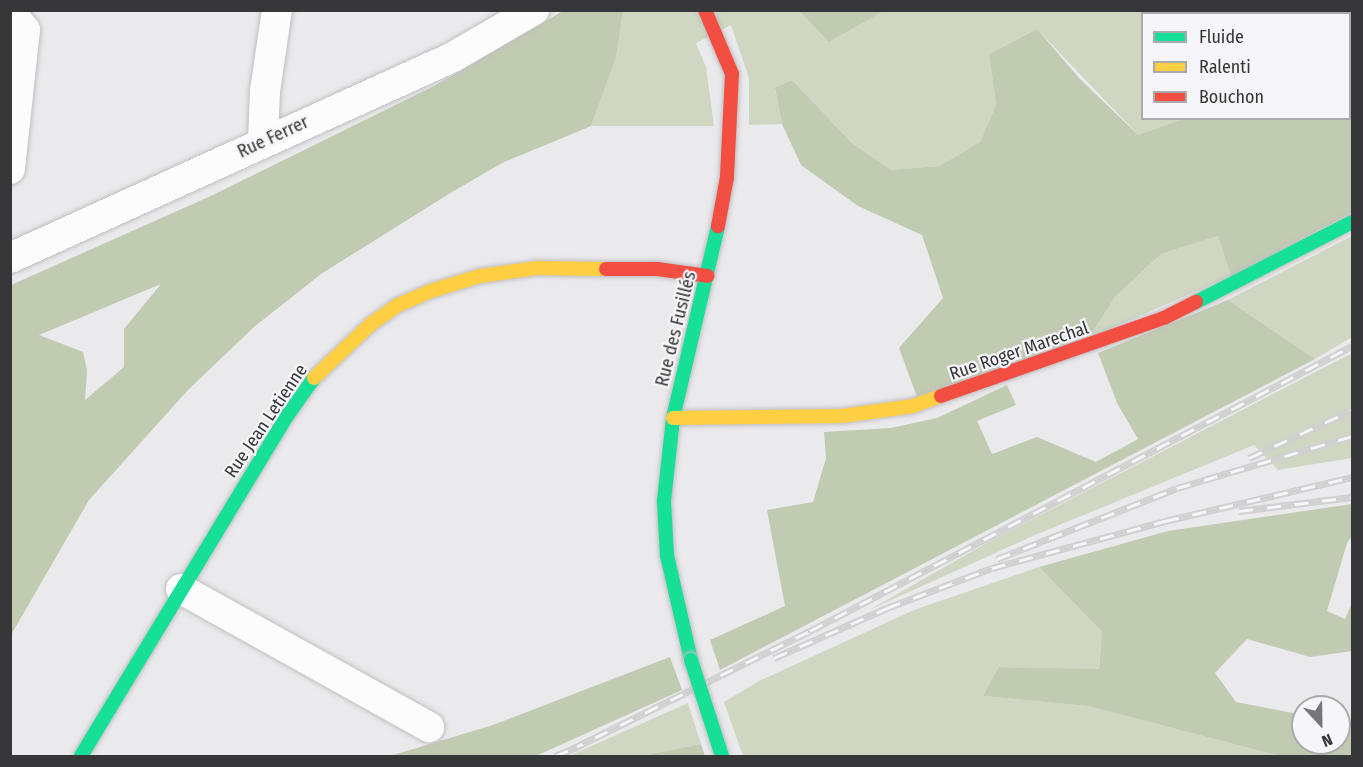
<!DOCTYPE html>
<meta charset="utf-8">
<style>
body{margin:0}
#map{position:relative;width:1363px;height:767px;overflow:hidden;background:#eae9ec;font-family:"Fira Sans Condensed",sans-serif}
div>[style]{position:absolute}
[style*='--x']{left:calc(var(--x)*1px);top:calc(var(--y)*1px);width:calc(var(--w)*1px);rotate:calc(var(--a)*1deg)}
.green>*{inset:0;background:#cfd7c2}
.forest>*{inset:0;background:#c1cbb1}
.roads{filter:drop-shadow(0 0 2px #c0bfc2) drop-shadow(0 0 2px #c0bfc2)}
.street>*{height:30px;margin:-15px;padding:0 15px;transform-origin:15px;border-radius:15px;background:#fcfcfc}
.fast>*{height:14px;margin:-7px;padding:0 7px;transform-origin:7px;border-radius:7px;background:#16e098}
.slow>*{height:14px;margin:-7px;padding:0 7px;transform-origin:7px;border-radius:7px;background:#ffcf43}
.jam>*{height:14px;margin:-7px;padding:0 7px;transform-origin:7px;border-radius:7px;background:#f24e42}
.rail>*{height:7px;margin-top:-3.5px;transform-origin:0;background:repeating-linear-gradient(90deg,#f6f6fa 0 14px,#d0d0d1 0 28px);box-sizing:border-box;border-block:2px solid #d0d0d1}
.bridges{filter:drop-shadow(0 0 2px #c0bfc2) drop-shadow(0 0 2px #c0bfc2)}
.fast-bridge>*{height:14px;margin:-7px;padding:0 7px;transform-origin:7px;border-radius:7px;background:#16e098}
span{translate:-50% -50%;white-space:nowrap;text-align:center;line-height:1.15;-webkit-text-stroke:4.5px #f6f6fa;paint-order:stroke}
.street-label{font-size:18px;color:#373739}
.frame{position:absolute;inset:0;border:12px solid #373739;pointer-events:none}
.legend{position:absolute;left:1141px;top:12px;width:210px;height:108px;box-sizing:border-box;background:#f6f6fa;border:2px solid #aaaaad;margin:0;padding:8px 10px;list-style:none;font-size:18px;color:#373739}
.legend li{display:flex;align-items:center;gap:12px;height:30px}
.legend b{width:30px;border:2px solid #aaaaad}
.north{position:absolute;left:1291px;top:695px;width:60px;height:60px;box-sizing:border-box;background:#f6f6fa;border:2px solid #aaaaad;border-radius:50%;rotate:158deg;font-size:16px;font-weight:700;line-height:24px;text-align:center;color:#373739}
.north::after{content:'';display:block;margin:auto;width:21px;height:27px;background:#767578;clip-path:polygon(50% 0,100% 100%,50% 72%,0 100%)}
</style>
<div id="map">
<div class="green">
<div style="clip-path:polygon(623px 11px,799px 11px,829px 42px,884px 11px,1352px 11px,1352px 111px,1350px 112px,1350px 14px,1142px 14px,1142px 118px,1183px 119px,1138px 135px,1037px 29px,989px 54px,996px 105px,980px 142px,939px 166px,891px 170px,852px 143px,792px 80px,775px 89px,782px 124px,749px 125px,749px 78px,731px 25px,696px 43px,706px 67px,714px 126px,591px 126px,616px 58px)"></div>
<div style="clip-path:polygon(1218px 236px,1231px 276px,1089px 338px,1115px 297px,1161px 254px)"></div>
<div style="clip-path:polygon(1352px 236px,1352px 337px,1315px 359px,1228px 300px)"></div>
<div style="clip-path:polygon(1352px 353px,1352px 458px,1278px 470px,1254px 445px,1035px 535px,869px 610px,994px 539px)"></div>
<div style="clip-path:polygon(1039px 567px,1102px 632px,1099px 669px,1000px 667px,983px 696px,1088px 706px,1280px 756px,743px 756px,724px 702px,759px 681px,914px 610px)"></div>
<div style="clip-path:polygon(688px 703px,701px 744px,641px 756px,569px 756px)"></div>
</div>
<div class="forest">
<div style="clip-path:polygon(evenodd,563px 11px,623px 11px,616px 58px,591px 126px,502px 163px,452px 192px,321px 274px,254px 327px,188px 390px,89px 500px,11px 635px,11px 285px,213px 195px,436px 85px,563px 11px,161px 284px,124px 329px,124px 367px,85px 400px,87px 370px,83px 352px,39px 335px,161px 284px)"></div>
<div style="clip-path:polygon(799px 11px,884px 11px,829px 42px)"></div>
<div style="clip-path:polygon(1037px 29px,1079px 78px,1138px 135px,1183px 119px,1319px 120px,1350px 118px,1352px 111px,1352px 213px,1231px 276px,1218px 236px,1161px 254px,1115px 297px,1089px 338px,917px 397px,899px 348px,943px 298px,922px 235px,858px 206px,801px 165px,782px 124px,775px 88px,792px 80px,852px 143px,891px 170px,939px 166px,980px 142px,996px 105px,989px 54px)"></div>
<div style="clip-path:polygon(1228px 300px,1315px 359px,720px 670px,710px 640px,785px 606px,767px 510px,813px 502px,826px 458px,824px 432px,891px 428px,937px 418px,1007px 385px,1016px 405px,977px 421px,992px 454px,1037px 437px,1096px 462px,1138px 439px,1117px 403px,1098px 353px)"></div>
<div style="clip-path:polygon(1352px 504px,1352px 536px,1347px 543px,1327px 611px,1345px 619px,1352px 603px,1352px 651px,1310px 657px,1247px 639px,1215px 673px,1236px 702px,1303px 715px,1303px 743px,1339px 743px,1339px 726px,1352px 730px,1352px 756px,1280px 756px,1088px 706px,983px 696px,999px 667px,1099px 669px,1102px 632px,1039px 567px,1168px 531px)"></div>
<div style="clip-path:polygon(670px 657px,682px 690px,536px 756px,390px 756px,493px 725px)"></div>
<div style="clip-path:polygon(701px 744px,705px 756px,641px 756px)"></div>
</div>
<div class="roads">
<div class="street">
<div style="--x:10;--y:12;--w:23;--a:50"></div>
<div style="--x:25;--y:30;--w:140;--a:96.2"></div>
<div style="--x:263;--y:141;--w:50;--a:-87.7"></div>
<div style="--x:265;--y:91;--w:82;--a:-81.6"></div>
<div style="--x:10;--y:258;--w:486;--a:-24.4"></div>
<div style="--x:453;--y:57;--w:94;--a:-30.1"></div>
<div style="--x:181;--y:589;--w:284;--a:29.1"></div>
</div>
<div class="fast">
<div style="--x:1196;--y:302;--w:175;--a:-27.1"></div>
<div style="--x:691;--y:660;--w:108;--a:-102.9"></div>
<div style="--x:667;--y:555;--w:54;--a:-93.2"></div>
<div style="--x:664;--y:501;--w:83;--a:-83.8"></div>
<div style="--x:673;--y:418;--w:197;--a:-76.8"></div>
<div style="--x:81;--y:756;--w:398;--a:-58.8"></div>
<div style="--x:287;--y:416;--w:47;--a:-54.6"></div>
</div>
<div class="slow">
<div style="--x:314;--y:378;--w:79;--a:-43.5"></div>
<div style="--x:371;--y:324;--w:33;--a:-35"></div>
<div style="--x:398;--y:305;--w:39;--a:-23"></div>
<div style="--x:434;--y:290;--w:48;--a:-16.9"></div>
<div style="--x:480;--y:276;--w:58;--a:-8"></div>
<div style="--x:537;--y:268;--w:69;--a:0.8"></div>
<div style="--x:673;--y:418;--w:169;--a:-0.7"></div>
<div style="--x:842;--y:416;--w:72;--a:-8"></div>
<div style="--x:913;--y:406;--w:30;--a:-20"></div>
</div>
<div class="jam">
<div style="--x:705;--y:10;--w:69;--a:67.1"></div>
<div style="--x:732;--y:74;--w:103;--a:92.8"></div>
<div style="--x:727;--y:177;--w:50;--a:100.4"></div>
<div style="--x:606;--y:269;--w:51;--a:0"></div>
<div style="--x:657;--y:269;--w:51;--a:7.8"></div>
<div style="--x:941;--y:396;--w:236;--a:-19.3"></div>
<div style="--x:1164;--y:318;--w:36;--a:-27"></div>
</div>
</div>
<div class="rail">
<div style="--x:1249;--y:458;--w:114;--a:-25"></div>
<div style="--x:1239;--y:511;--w:114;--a:-7.1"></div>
<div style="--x:997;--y:559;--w:193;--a:-21.5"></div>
<div style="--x:1177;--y:488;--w:183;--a:-16.5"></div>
<div style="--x:774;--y:658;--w:124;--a:-23.9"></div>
<div style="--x:887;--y:608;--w:112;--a:-20.9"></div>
<div style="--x:992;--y:568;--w:179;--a:-15.2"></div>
<div style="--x:1165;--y:521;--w:192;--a:-13.2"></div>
<div style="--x:570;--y:750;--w:268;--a:-26.4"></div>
<div style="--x:810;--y:631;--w:612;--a:-27.74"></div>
<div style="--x:555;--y:756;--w:24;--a:-22"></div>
</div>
<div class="bridges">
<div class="fast-bridge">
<div style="--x:691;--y:660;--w:101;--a:72.1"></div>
</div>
</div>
<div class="street-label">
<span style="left:273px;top:137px;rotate:-25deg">Rue Ferrer</span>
<span style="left:676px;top:329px;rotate:-76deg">Rue des Fusillés</span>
<span style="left:1019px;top:351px;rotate:-19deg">Rue Roger Marechal</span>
<span style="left:266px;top:421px;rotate:-56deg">Rue Jean Letienne</span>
</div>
<div class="frame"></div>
<ul class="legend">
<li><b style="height:8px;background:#16e098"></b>Fluide</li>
<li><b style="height:8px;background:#ffcf43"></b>Ralenti</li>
<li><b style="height:8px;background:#f24e42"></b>Bouchon</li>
</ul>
<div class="north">N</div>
</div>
